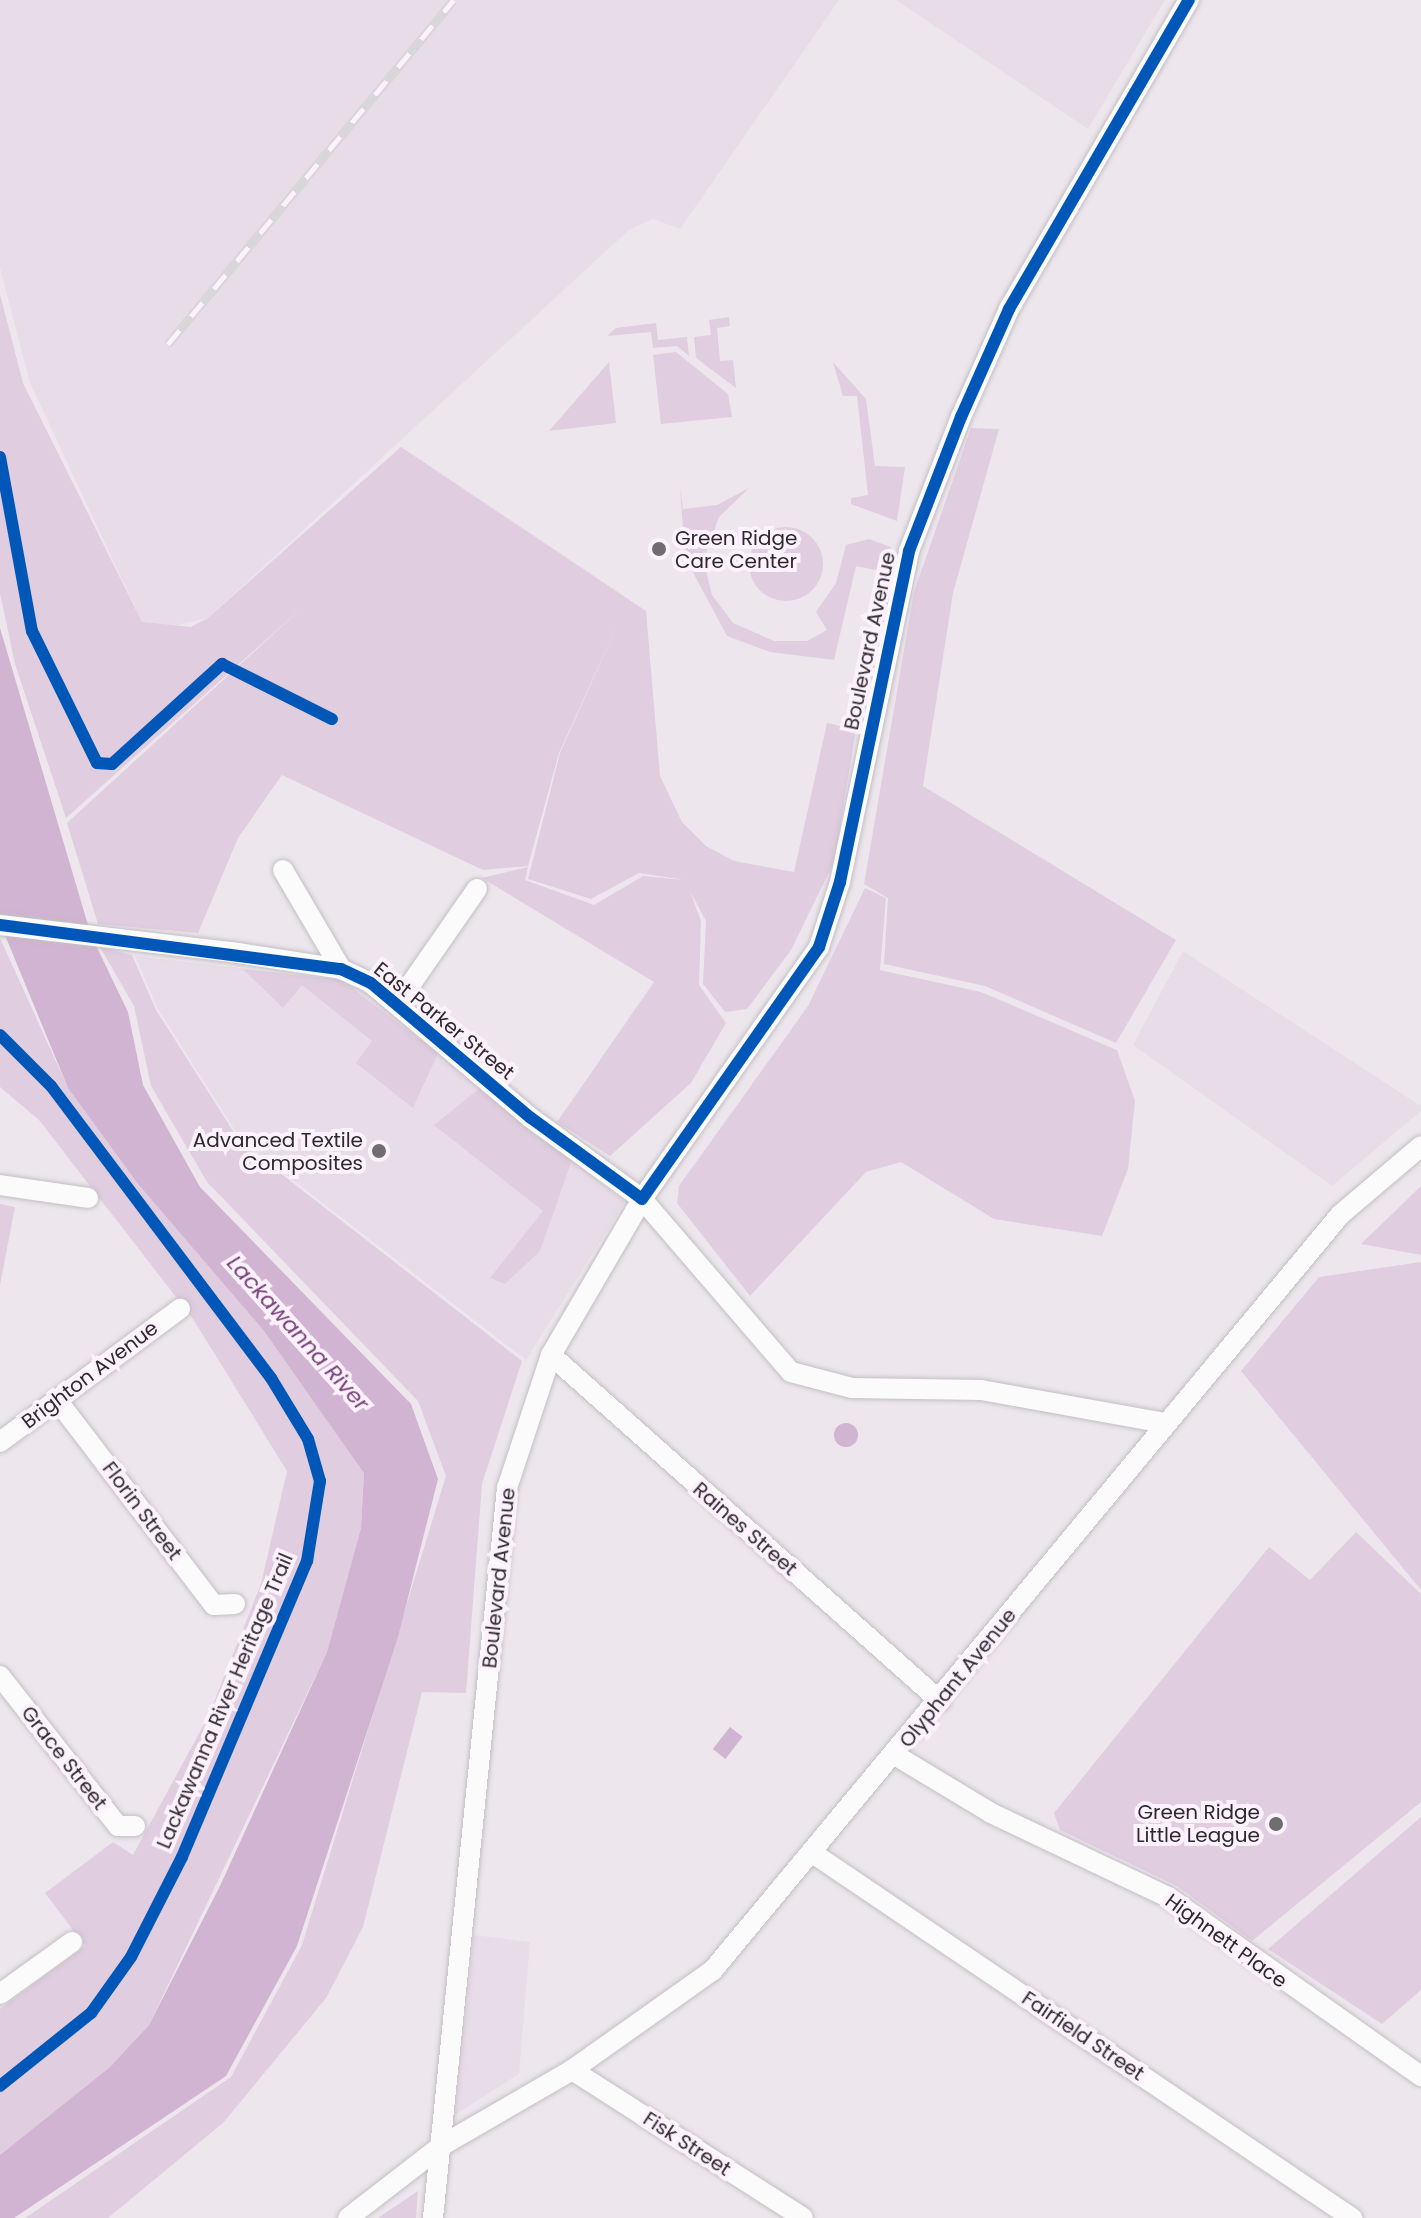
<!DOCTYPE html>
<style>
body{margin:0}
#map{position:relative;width:1421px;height:2218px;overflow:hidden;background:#ede7ed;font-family:Poppins,sans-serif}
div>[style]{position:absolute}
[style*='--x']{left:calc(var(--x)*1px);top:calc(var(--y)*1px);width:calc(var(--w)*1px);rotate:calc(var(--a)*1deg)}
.built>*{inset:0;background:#e8dce8}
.green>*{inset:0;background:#e0cde0}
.round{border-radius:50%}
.water>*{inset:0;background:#d1b3d2;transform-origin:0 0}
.roads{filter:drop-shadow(0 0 2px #c3bfc3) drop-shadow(0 0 2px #c3bfc3)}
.minor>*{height:20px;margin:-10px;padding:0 10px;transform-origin:10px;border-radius:10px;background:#fcfbfc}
.rail>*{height:9px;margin-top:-4.5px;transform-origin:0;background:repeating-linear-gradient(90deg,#fdf1fd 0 18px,#d8d6d8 0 36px);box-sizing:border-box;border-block:2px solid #d8d6d8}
.cycleway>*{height:12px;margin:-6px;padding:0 6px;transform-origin:6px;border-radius:6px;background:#0057b8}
.dots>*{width:22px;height:22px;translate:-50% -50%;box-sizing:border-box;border:4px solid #fdf1fd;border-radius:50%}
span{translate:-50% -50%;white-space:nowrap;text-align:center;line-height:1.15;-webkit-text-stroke:8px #fdf1fd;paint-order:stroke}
.poi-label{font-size:20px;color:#2d292d}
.left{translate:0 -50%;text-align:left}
.right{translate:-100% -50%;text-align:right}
.street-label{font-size:20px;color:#2d292d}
.water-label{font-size:22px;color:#734176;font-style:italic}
</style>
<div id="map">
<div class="built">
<div style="clip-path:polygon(0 0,839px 0,680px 229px,653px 219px,630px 229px,208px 618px,159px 629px,142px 622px,30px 383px,0 268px)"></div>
<div style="clip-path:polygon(896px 0,1165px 0,1088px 129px)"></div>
<div style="clip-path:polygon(1183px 951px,1421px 1106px,1421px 1111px,1332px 1186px,1133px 1045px)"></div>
<div style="clip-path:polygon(135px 956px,341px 980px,358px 988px,625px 1202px,526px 1360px,241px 1140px,158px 1009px)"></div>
<div style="clip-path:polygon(474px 1935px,530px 1942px,519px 2074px,456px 2114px)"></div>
</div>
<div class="green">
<div style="clip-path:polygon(0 294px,23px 383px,142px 622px,191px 627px,208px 618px,401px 447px,646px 611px,660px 776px,682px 822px,706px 846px,734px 861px,794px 872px,827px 723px,856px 730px,834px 862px,791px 950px,747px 1009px,725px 1012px,703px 984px,706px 921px,690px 891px,701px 921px,699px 985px,726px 1023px,691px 1083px,610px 1156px,557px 1122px,654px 982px,482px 878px,528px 867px,525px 880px,594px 905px,643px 876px,685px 880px,639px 873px,591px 899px,528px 879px,560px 753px,620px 619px,559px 753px,528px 866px,483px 870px,282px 775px,238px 838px,198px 933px,98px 924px,67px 823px,304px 606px,66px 818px,15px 664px,0 593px)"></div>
<div style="clip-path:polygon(729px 317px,730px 326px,717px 328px,720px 361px,733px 360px,736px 388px,696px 358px,694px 337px,711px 335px,709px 320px)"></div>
<div style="clip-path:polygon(656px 323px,658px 340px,687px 337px,689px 356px,677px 346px,653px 348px,651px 332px,607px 336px,616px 328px)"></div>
<div style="clip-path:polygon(676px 352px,728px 394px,732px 417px,661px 424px,653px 355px)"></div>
<div style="clip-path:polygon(609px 362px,616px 423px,549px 431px)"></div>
<div style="clip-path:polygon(833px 362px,866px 399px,875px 466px,905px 467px,897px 521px,851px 504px,851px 498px,868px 495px,857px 396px,843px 396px)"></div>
<div style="clip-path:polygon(971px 428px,999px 429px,953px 593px,923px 786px,1176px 940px,1116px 1043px,985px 986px,884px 964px,888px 898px,864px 884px,914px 592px)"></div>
<div style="clip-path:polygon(680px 487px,683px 509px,717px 505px,749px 488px,719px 517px,706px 553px,685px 555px)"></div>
<div class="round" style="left:749px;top:527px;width:74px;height:74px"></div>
<div style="clip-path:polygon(869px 539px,891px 547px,891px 564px,886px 572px,856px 566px,834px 660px,770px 652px,727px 636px,689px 565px,704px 563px,712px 595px,733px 623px,774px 641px,807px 641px,827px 630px,816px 612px,836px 583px,846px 545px)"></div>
<div style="clip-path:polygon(865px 888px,886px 898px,880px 970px,981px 992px,1117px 1050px,1135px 1101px,1128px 1169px,1102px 1236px,994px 1219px,901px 1162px,866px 1172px,750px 1296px,677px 1203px,679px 1186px,808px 1006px)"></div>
<div style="clip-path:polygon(0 938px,68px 1088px,138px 1184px,264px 1331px,364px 1472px,361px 1528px,327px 1652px,149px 2025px,110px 2067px,0 2155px,0 2009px,85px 1946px,45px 1893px,113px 1842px,133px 1855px,208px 1717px,261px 1584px,287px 1471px,193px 1319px,39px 1120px,0 1087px)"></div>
<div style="clip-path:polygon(100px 947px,132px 955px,156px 1010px,240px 1142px,522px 1361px,482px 1484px,466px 1693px,422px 1692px,363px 1927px,326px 1998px,224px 2122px,108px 2218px,25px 2218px,231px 2077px,302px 1945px,446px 1476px,418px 1401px,207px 1182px,151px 1086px,134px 1006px)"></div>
<div style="clip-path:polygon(243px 969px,341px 980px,438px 1053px,413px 1108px,356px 1063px,372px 1041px,302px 985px,283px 1008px)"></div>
<div style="clip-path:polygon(481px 1087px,572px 1160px,540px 1251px,505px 1284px,490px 1278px,543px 1211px,434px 1125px)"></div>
<div style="clip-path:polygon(1421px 1186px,1421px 1255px,1361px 1244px)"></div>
<div style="clip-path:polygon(0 1204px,15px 1207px,0 1285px)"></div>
<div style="clip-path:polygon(1421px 1262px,1421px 1590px,1241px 1371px,1319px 1277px)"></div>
<div style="clip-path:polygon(1356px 1532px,1421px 1594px,1421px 1802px,1252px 1941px,1177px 1886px,1060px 1830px,1054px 1813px,1269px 1547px,1310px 1580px)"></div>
<div style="clip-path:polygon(1421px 1817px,1421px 1990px,1382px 2024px,1268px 1949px)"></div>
<div style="clip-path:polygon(418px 2191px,416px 2218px,378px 2218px)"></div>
</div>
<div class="water">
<div style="clip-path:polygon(0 628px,91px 935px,128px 1012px,143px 1085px,200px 1187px,411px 1404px,438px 1479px,398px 1637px,297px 1946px,226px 2076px,14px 2218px,0 2218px,0 2155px,110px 2067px,149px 2025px,220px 1886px,327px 1652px,361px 1528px,364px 1473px,264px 1331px,138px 1184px,68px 1088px,0 923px)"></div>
<div class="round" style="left:834px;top:1423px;width:24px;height:24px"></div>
<div style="left:730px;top:1727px;width:16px;height:28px;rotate:38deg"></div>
</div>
<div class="roads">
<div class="minor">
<div style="--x:283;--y:870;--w:115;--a:59.6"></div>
<div style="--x:0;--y:925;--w:233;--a:6.7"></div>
<div style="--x:231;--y:952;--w:111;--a:8.8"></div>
<div style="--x:341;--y:969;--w:33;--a:25"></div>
<div style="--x:371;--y:983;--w:209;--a:40.2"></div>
<div style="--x:531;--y:1118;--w:137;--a:36.1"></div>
<div style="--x:642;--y:1199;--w:228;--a:49.3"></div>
<div style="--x:791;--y:1372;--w:63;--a:14.7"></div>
<div style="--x:852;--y:1388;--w:129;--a:0.9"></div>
<div style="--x:981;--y:1390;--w:186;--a:10.2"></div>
<div style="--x:397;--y:1004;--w:140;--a:-55.2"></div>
<div style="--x:0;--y:1185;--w:89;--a:8.4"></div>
<div style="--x:551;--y:1355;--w:521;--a:41.65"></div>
<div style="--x:57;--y:1400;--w:258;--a:52.6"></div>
<div style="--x:214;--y:1605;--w:21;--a:-3"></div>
<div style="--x:0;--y:1442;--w:224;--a:-36.5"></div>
<div style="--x:0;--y:1676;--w:191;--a:51.8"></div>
<div style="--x:118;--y:1826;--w:17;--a:0"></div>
<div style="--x:895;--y:1755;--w:112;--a:31.1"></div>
<div style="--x:991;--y:1813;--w:196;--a:25.4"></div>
<div style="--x:1168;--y:1897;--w:310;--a:35.3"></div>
<div style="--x:814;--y:1854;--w:650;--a:34.08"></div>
<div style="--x:0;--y:1994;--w:89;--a:-35.8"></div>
<div style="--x:572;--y:2070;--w:274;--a:32.6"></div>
<div style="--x:348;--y:2218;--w:118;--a:-37.7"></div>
<div style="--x:441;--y:2146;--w:151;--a:-30.1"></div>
<div style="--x:572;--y:2070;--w:173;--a:-35.3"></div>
<div style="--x:713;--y:1970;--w:981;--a:-50.29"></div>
<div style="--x:1340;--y:1215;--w:106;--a:-40.4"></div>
<div style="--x:433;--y:2218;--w:734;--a:-84.21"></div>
<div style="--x:507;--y:1488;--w:140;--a:-71.7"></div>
<div style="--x:551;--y:1355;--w:181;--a:-59.7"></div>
<div style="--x:642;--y:1199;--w:308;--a:-54.9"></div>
<div style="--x:819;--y:947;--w:68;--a:-72.1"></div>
<div style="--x:840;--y:882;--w:338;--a:-78.2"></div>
<div style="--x:909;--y:551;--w:144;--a:-68.8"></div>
<div style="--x:961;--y:417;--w:118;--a:-66"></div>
<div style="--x:1009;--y:309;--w:358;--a:-59.8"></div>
</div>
</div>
<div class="rail">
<div style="--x:168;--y:344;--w:447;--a:-50.3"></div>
</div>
<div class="cycleway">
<div style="--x:0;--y:457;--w:177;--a:79.6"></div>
<div style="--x:32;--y:631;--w:147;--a:63.8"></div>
<div style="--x:97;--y:763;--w:15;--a:4"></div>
<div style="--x:112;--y:764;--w:149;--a:-42.3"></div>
<div style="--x:222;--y:664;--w:123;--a:26.6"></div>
<div style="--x:0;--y:925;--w:344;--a:7.4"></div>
<div style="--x:341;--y:969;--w:33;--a:25"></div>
<div style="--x:371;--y:983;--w:209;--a:40.2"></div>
<div style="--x:531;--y:1118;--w:137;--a:36.1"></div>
<div style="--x:642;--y:1199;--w:308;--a:-54.9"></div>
<div style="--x:819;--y:947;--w:68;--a:-72.1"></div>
<div style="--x:840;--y:882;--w:338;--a:-78.2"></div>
<div style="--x:909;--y:551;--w:144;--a:-68.8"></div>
<div style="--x:961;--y:417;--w:118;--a:-66"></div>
<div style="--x:1009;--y:309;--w:358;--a:-59.8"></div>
<div style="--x:0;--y:1035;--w:72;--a:45"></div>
<div style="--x:51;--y:1086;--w:366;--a:53"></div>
<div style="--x:271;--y:1378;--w:71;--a:58.8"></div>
<div style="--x:308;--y:1439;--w:44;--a:74.1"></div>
<div style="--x:320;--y:1481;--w:81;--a:99.2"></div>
<div style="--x:307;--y:1561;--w:321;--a:112.9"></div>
<div style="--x:182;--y:1857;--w:112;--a:117"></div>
<div style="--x:131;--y:1957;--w:69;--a:125.5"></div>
<div style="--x:91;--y:2013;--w:117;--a:141.3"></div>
</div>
<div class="dots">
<div style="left:659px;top:549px;background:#706c70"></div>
<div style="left:379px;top:1151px;background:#706c70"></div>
<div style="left:1276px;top:1824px;background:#706c70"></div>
</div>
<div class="poi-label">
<span class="left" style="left:675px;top:550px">Green Ridge<br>Care Center</span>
<span class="right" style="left:363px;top:1152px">Advanced Textile<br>Composites</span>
<span class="right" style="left:1260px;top:1824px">Green Ridge<br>Little League</span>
</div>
<div class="street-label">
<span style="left:870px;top:641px;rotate:-78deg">Boulevard Avenue</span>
<span style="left:444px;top:1021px;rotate:39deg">East Parker Street</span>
<span style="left:90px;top:1375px;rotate:-37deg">Brighton Avenue</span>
<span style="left:142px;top:1511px;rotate:53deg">Florin Street</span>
<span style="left:745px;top:1529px;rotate:41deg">Raines Street</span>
<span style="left:499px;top:1578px;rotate:-84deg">Boulevard Avenue</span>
<span style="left:958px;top:1678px;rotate:-51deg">Olyphant Avenue</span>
<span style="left:225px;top:1701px;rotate:-67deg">Lackawanna River Heritage Trail</span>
<span style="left:64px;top:1758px;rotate:52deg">Grace Street</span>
<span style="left:1226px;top:1941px;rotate:36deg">Highnett Place</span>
<span style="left:1083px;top:2036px;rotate:34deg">Fairfield Street</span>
<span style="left:687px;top:2144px;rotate:33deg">Fisk Street</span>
</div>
<div class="water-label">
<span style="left:298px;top:1333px;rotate:48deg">Lackawanna River</span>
</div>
</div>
